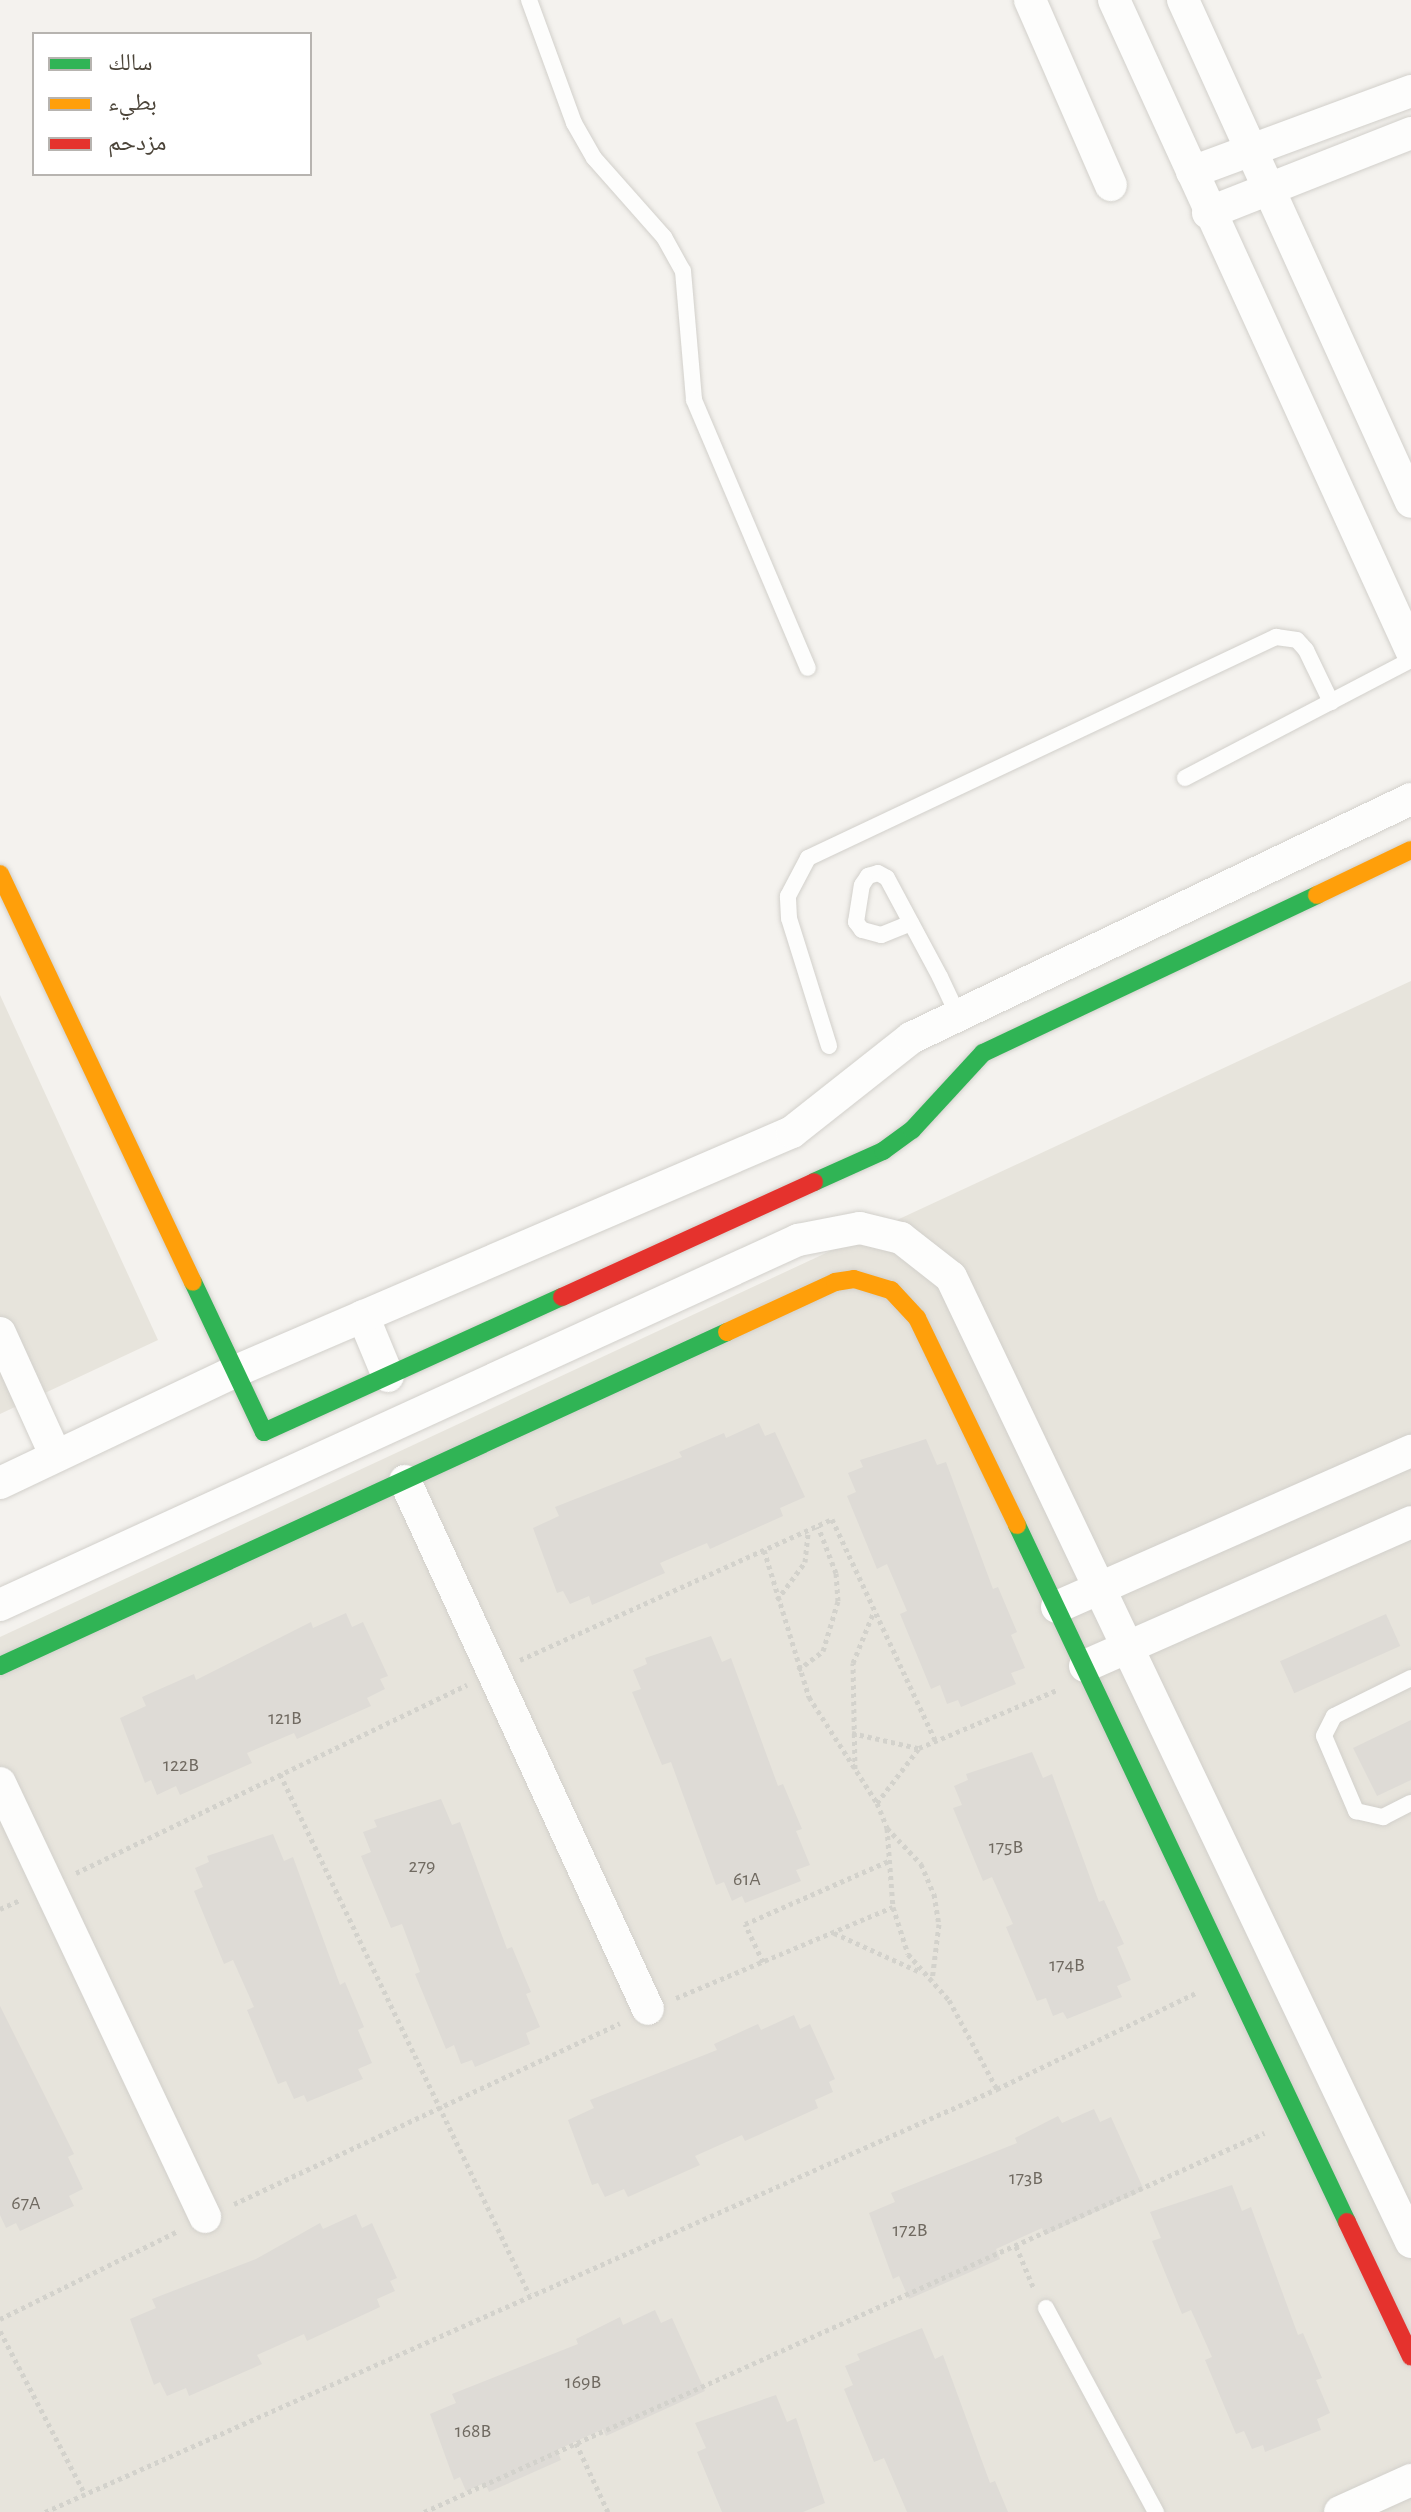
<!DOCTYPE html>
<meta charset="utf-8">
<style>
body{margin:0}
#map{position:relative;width:1411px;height:2512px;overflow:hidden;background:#f4f2ee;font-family:"Alegreya Sans","Noto Naskh Arabic",sans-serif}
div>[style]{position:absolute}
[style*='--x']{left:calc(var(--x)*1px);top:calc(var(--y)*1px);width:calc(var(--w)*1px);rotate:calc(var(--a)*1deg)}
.residential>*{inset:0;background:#e7e4dc}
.building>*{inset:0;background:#dedbd6;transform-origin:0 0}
.path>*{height:5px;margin-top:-2.5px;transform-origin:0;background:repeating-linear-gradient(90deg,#d3d2cc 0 4px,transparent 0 8px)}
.roads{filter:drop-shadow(0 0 2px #d2d0cb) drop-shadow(0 0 2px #d2d0cb)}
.lane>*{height:16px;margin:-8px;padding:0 8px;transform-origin:8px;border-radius:8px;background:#fdfdfc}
.street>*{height:32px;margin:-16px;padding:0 16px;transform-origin:16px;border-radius:16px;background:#fdfdfc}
.fast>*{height:18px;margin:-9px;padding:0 9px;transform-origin:9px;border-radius:9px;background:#30b455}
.slow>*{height:18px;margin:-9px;padding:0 9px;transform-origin:9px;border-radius:9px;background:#ff9f0a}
.jam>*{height:18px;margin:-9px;padding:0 9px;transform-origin:9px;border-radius:9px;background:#e5322d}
span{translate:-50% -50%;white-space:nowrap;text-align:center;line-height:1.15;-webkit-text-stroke:6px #fff;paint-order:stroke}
.number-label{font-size:20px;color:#706a61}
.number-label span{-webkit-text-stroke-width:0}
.legend{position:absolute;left:32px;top:32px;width:280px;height:144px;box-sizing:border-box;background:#fff;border:2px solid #b7b4b0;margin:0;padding:10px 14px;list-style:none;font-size:24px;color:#4b4439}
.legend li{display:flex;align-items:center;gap:16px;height:40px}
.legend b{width:40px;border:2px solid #b7b4b0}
</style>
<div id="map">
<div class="residential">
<div style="clip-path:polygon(1411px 981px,1411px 2512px,0 2512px,0 1637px)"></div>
<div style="clip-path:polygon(0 995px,158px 1340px,0 1414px)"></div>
</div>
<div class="building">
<div style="clip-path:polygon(759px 1423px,765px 1436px,775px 1432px,805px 1497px,780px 1508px,783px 1516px,710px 1549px,707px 1543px,660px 1563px,665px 1573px,592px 1605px,589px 1596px,570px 1604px,563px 1591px,557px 1593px,533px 1528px,559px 1516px,555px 1507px,682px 1457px,679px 1452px,724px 1433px,726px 1438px)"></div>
<div style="clip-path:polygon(926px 1439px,937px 1465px,946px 1462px,993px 1589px,998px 1587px,1017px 1632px,1011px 1635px,1025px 1668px,1011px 1673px,1016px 1684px,961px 1707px,958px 1700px,947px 1704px,940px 1685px,931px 1689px,900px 1614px,907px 1611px,887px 1564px,877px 1569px,847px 1496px,856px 1492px,848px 1473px,863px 1467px,860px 1460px)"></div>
<div style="clip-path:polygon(346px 1613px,352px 1627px,363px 1622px,388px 1676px,380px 1679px,385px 1689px,367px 1698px,371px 1706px,297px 1739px,294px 1733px,247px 1753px,252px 1763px,180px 1795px,176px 1786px,157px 1795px,151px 1780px,145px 1783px,120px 1718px,146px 1706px,142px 1697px,194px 1674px,196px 1680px,311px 1622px,313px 1628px)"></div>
<div style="left:1386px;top:1614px;width:35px;height:116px;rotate:66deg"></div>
<div style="clip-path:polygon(711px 1636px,722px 1662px,731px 1658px,778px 1786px,783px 1784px,802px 1829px,796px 1831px,810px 1865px,796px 1870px,801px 1881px,745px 1903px,742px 1896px,732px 1901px,724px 1882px,716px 1885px,671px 1762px,662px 1765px,632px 1692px,641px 1689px,633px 1670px,647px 1664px,645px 1658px)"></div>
<div style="clip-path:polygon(1411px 1720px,1411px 1780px,1377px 1796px,1353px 1748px)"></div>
<div style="clip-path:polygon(1032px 1752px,1043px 1778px,1052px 1774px,1099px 1902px,1104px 1900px,1124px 1944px,1117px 1947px,1131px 1980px,1117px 1986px,1122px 1997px,1067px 2019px,1063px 2012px,1053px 2016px,1046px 1998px,1037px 2001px,1006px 1927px,1013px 1924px,992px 1877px,983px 1881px,953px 1808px,962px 1805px,954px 1786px,968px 1780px,966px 1774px)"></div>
<div style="clip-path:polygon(441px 1799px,452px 1825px,460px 1822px,507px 1949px,512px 1947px,531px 1992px,526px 1994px,540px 2027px,526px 2033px,530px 2044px,475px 2067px,472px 2060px,461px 2064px,454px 2045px,446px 2049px,415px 1974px,420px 1972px,402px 1924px,391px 1928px,361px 1856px,371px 1852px,363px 1832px,377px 1827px,374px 1820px)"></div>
<div style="clip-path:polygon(273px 1834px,284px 1861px,293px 1857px,340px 1985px,345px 1982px,364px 2027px,358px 2030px,372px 2063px,358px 2069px,363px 2079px,307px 2102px,304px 2095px,294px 2099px,286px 2081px,278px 2084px,247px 2010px,254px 2007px,233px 1960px,224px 1964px,194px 1891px,203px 1887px,195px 1868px,209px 1862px,207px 1856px)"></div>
<div style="clip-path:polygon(0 2006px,74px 2154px,68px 2157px,83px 2189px,69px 2196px,74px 2206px,20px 2231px,16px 2223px,6px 2228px,0 2215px)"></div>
<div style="clip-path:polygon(794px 2015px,800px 2029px,810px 2024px,835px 2079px,829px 2082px,833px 2092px,815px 2100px,818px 2108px,745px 2141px,742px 2135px,695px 2156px,700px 2165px,628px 2197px,624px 2189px,605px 2197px,598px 2183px,592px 2185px,568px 2120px,594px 2108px,590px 2100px,717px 2050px,714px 2044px,758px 2024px,761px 2030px)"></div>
<div style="clip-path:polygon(1094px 2109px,1100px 2122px,1111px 2117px,1144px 2190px,1045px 2235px,1042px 2228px,996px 2249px,1000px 2259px,909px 2299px,899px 2276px,893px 2279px,869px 2213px,895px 2202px,891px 2193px,1017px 2143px,1015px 2138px,1058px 2116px,1062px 2123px)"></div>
<div style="clip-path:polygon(1232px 2185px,1242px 2211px,1251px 2207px,1298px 2335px,1303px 2333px,1322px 2378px,1316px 2380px,1330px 2413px,1317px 2419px,1321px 2430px,1265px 2452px,1263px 2445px,1252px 2449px,1244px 2431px,1236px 2434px,1205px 2360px,1212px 2357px,1191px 2310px,1182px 2314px,1152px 2241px,1161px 2238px,1150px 2212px)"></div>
<div style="clip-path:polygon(356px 2214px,362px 2228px,372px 2223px,397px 2278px,390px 2281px,395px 2291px,377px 2299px,380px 2307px,307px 2341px,304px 2334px,257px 2355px,262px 2364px,189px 2396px,186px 2388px,167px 2396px,160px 2382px,154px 2385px,130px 2319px,156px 2308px,152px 2299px,256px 2259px,320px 2223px,323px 2229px)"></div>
<div style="clip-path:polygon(655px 2310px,661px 2323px,672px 2318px,705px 2391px,606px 2436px,603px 2429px,557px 2450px,561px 2460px,489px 2492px,485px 2483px,466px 2491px,460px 2477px,454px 2480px,430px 2414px,456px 2403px,452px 2394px,578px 2344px,576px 2339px,620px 2317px,623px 2325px)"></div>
<div style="clip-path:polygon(922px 2328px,935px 2359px,943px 2355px,990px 2483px,995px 2481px,1008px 2512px,907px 2512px,884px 2458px,874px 2462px,844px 2389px,853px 2385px,845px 2366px,860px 2360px,857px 2354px)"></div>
<div style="clip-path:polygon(776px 2395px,787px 2422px,796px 2418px,825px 2503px,803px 2512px,722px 2512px,697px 2452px,706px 2448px,695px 2423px)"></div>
</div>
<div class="path">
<div style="--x:764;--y:1550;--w:154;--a:73"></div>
<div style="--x:809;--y:1697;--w:126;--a:57.3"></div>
<div style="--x:877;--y:1803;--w:27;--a:68"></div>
<div style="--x:887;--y:1828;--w:79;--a:85.7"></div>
<div style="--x:893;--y:1907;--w:49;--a:72.3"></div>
<div style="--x:908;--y:1954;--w:62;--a:48.3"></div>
<div style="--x:949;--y:2000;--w:101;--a:61.7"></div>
<div style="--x:777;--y:1600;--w:47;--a:-53.6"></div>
<div style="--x:805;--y:1562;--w:31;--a:-84"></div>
<div style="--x:520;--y:1660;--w:342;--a:-24.3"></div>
<div style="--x:832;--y:1519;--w:244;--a:65"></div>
<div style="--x:798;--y:1670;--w:31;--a:-37"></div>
<div style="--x:823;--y:1651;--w:52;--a:-73.3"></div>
<div style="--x:838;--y:1601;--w:28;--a:-94"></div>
<div style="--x:836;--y:1573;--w:50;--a:-111"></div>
<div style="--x:852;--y:1733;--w:68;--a:12.8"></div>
<div style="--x:855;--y:1769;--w:106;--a:-91.1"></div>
<div style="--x:853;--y:1663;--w:56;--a:-68"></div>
<div style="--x:280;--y:1774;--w:577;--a:64.41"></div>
<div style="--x:877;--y:1803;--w:69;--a:-52.6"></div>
<div style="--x:919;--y:1748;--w:150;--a:-22.8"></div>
<div style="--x:887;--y:1828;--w:50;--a:46.6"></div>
<div style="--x:921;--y:1864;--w:33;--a:67"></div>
<div style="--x:934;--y:1894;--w:30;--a:81"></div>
<div style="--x:939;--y:1924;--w:56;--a:97.1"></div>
<div style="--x:76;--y:1873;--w:434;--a:-25.7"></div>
<div style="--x:0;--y:1909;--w:22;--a:-24"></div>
<div style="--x:834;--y:1933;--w:94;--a:24.4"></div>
<div style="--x:763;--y:1962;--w:42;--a:-115.3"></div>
<div style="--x:745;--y:1924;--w:159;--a:-23.7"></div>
<div style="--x:676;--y:1998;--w:235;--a:-22.8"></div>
<div style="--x:234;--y:2204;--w:426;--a:-25.1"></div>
<div style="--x:1016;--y:2246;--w:47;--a:67.3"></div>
<div style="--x:0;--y:2319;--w:199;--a:-26.3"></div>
<div style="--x:0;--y:2331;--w:184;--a:62.5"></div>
<div style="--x:576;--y:2443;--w:76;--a:65.1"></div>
<div style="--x:45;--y:2512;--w:1042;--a:-23.96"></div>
<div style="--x:997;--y:2089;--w:223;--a:-25.8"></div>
<div style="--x:424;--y:2512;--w:922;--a:-24.28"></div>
</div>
<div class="roads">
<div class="lane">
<div style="--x:529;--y:0;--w:131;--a:69.9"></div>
<div style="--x:574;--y:123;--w:40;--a:60.3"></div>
<div style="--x:594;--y:158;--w:106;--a:48.5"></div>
<div style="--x:664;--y:237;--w:39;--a:61"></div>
<div style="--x:683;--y:271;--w:129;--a:85.1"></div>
<div style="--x:694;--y:400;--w:291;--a:67"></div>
<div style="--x:1185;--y:778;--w:255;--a:-27.6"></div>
<div style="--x:911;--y:923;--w:32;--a:158"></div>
<div style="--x:881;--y:935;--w:20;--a:-165"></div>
<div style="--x:862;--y:930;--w:10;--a:-127"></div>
<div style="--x:856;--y:922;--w:37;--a:-81"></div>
<div style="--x:862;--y:885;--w:11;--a:-56"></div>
<div style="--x:868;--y:876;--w:10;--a:-17"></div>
<div style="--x:878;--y:873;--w:10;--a:29"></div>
<div style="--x:887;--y:878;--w:112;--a:61.8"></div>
<div style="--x:940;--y:977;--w:42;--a:64.7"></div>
<div style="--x:829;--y:1046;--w:134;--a:-107.4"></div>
<div style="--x:789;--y:918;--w:22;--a:-93"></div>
<div style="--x:788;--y:896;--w:43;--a:-62.2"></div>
<div style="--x:808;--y:858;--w:518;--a:-25.28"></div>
<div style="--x:1276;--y:637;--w:21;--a:8"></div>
<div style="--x:1297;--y:640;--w:13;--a:48"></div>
<div style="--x:1306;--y:650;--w:58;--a:64.3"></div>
<div style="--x:1411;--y:1678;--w:86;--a:153.7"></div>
<div style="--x:1334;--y:1716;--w:22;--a:117"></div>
<div style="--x:1324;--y:1736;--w:82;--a:66.9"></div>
<div style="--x:1356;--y:1811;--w:28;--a:13"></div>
<div style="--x:1383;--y:1817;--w:31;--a:-27"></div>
<div style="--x:1046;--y:2308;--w:232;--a:61.7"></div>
</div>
<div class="street">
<div style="--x:1030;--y:0;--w:202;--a:66.4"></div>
<div style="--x:1114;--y:0;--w:715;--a:65.44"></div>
<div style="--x:1183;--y:0;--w:551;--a:65.57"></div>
<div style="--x:1192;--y:172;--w:233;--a:-20.3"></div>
<div style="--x:1208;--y:213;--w:218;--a:-21.5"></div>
<div style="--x:363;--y:1316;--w:65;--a:67.4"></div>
<div style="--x:0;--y:1333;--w:133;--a:65.6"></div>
<div style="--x:405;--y:1481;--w:581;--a:65.29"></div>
<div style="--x:0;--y:1483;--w:263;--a:-25.4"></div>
<div style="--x:238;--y:1370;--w:603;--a:-23.25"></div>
<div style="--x:792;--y:1132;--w:152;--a:-38.3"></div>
<div style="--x:911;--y:1038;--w:554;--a:-25.55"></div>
<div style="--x:0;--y:1605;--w:878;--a:-24.58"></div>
<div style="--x:798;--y:1240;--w:63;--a:-11"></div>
<div style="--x:860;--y:1228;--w:42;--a:13.7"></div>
<div style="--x:901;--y:1238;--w:63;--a:38"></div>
<div style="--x:951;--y:1277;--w:1069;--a:64.51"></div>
<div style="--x:1057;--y:1607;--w:387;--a:-23.8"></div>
<div style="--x:1085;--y:1666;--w:356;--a:-23.8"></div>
<div style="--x:0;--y:1783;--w:480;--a:64.7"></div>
<div style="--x:1340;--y:2512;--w:78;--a:-24.3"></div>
</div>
<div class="fast">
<div style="--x:814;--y:1182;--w:76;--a:-24.2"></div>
<div style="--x:883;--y:1151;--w:36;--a:-36"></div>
<div style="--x:912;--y:1130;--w:105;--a:-47.3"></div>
<div style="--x:983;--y:1053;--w:369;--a:-25.3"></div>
<div style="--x:193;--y:1282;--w:166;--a:64.7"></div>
<div style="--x:264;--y:1432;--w:327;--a:-24.4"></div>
<div style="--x:1017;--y:1525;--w:771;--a:64.66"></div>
<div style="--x:0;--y:1666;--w:800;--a:-24.68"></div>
</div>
<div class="slow">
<div style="--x:0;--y:874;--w:451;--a:64.7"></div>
<div style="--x:1317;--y:895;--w:104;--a:-25.6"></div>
<div style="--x:727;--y:1332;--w:119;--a:-24.8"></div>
<div style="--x:835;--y:1282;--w:19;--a:-9"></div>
<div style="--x:854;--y:1279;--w:39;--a:17"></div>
<div style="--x:891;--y:1290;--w:38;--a:47"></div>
<div style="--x:917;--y:1318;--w:230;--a:64.2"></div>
</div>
<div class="jam">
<div style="--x:562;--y:1297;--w:277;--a:-24.5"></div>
<div style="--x:1347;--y:2222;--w:149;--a:64.6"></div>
</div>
</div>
<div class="number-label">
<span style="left:285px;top:1718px">121B</span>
<span style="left:181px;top:1765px">122B</span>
<span style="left:1006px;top:1847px">175B</span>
<span style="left:422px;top:1866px">279</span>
<span style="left:747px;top:1879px">61A</span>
<span style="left:1067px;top:1965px">174B</span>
<span style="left:1026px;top:2178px">173B</span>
<span style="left:26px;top:2203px">67A</span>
<span style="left:910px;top:2230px">172B</span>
<span style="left:583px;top:2382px">169B</span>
<span style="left:473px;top:2431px">168B</span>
</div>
<ul class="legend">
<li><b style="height:10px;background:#30b455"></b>سالك</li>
<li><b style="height:10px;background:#ff9f0a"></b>بطيء</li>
<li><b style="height:10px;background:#e5322d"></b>مزدحم</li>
</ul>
</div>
